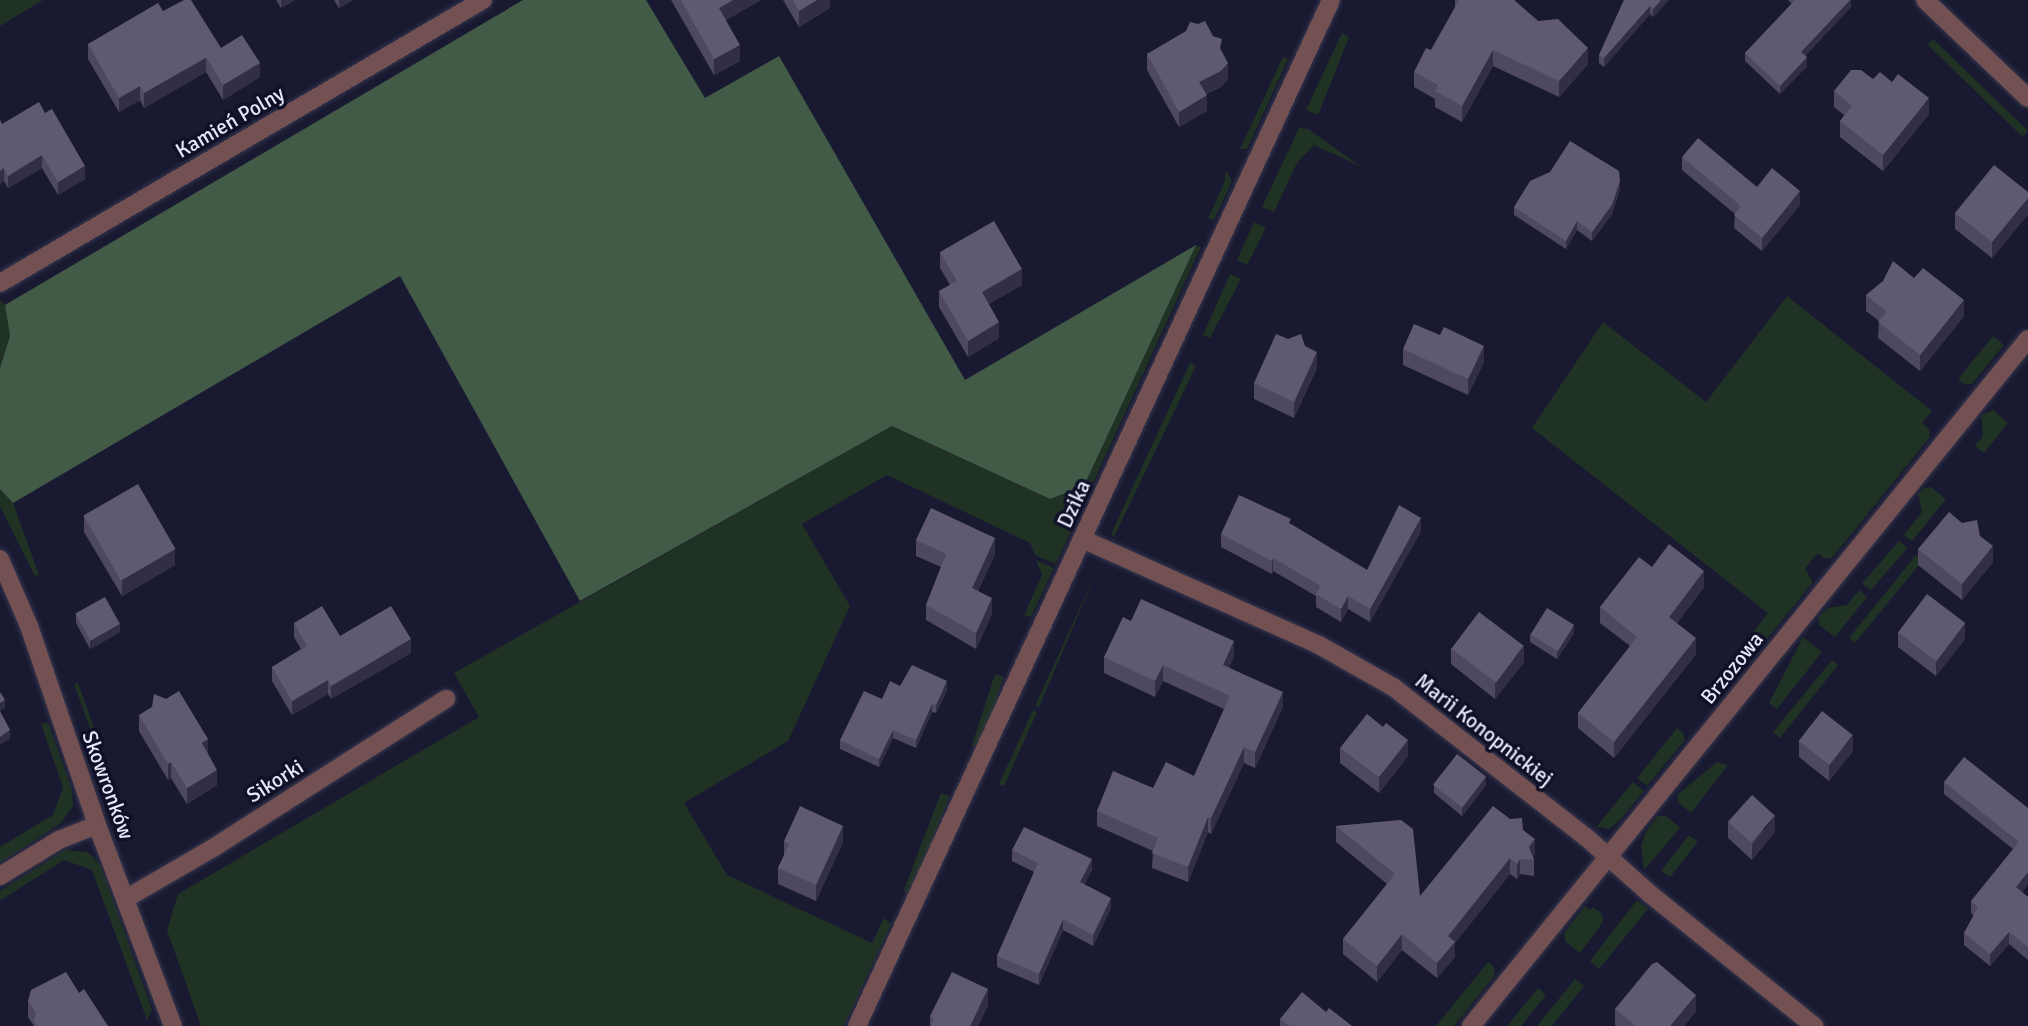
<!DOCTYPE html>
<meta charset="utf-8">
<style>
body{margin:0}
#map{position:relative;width:2028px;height:1026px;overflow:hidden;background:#191a32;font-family:Signika,sans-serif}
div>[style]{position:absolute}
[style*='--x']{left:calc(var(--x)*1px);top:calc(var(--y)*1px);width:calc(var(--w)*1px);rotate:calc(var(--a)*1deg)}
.green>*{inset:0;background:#1f3223;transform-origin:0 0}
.forest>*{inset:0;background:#415b46}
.roads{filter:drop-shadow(0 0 2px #36374e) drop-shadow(0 0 2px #36374e)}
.street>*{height:18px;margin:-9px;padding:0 9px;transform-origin:9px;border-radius:9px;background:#735052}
.wall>*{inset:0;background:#4e4862}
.shaded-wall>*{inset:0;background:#322e48}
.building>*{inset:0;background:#5f5973;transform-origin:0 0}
span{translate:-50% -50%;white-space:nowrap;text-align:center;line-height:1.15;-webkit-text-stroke:7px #101128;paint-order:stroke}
.street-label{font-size:21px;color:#e6e8f9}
</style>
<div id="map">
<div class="green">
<div style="clip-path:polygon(0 0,43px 0,0 26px)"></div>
<div style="clip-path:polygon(1342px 33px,1349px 37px,1318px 115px,1306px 110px)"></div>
<div style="left:1933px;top:39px;width:132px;height:8px;rotate:44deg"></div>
<div style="clip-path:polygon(1283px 57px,1288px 59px,1247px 149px,1240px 149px)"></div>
<div style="clip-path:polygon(1299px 128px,1308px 129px,1360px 166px,1314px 145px,1297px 163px,1274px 212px,1262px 207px)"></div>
<div style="clip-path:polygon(1226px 170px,1232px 181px,1214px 220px,1208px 218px,1224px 184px)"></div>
<div style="clip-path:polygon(1254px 222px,1266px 228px,1247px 265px,1237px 260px)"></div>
<div style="clip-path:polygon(1196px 245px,1201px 247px,1056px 564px,1035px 555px,1030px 543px,887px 475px,802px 524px,850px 606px,788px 741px,684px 803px,727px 875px,872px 943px,884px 918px,891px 924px,844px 1026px,201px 1026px,167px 930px,178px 894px,479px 717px,454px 673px,892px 426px,1050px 499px,1084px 486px)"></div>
<div style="clip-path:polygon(1230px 274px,1241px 279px,1210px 338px,1203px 335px)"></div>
<div style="clip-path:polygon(1787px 296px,1932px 411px,1922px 423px,1929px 429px,1930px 437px,1832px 558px,1825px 559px,1818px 553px,1811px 561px,1805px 569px,1813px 582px,1741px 671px,1732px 660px,1768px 613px,1532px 428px,1603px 322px,1706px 402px)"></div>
<div style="clip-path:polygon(0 300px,5px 305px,10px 336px,0 368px)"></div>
<div style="clip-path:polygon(1993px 336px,2004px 345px,1972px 384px,1964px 384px,1958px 379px)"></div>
<div style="clip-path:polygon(1190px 363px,1196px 366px,1114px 537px,1111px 534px)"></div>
<div style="clip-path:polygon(1993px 410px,2008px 423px,1984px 453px,1975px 446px,1983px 436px,1981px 415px)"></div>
<div style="clip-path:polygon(1931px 487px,1946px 499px,1912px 541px,1904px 535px,1922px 512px,1918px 494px,1924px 488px)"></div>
<div style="clip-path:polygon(0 489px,13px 503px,39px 575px,35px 576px,0 506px)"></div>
<div style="left:1899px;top:541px;width:11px;height:56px;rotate:41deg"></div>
<div style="clip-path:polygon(1916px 555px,1921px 560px,1918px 566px,1855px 643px,1849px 638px)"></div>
<div style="clip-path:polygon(1036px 560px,1054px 568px,1031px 617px,1024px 615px,1042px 575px)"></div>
<div style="clip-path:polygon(1098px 569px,1039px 707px,1035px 706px,1068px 634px)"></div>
<div style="clip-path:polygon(1859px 590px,1867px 597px,1835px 637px,1819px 625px,1818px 618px,1827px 608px,1847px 605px)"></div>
<div style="clip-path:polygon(1803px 637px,1822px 652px,1777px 709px,1769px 703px)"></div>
<div style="clip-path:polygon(1832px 660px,1838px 665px,1780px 738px,1773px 732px)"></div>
<div style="left:995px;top:674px;width:9px;height:75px;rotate:18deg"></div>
<div style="clip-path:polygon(78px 683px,112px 778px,109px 779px,101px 759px,74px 684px)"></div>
<div style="clip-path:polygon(1033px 710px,1037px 712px,1004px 786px,999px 784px)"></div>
<div style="clip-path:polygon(48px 722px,72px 790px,73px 806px,61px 823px,0 863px,0 847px,53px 815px,63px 787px,41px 724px)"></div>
<div style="clip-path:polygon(1677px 728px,1683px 733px,1685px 740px,1647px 786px,1637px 778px)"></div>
<div style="clip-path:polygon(1717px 762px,1728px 765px,1691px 813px,1678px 802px,1677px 795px)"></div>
<div style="clip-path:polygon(1633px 782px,1644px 791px,1621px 819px,1609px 829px,1592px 826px,1597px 826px)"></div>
<div style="left:941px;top:793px;width:9px;height:105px;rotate:21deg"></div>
<div style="clip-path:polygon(1658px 816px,1666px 816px,1680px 828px,1644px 870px,1641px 846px,1646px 832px)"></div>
<div style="left:1689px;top:835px;width:11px;height:45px;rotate:38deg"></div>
<div style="clip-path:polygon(65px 850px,88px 852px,101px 866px,152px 1010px,147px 1020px,92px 870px,64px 860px,1px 900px,0 898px,0 891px)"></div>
<div style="clip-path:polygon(1637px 900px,1648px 909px,1599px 969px,1590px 961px)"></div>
<div style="clip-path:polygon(1585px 906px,1590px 910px,1593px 907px,1602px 914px,1603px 922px,1580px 953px,1565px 941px,1564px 933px)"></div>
<div style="clip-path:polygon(1488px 962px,1494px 967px,1495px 975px,1454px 1026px,1436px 1026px)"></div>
<div style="clip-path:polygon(1575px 979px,1584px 986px,1552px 1026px,1537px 1026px)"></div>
<div style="clip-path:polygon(1538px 988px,1546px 995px,1521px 1026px,1507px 1026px)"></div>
</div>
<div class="forest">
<div style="clip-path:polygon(523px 0,646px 0,705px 98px,779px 56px,965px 380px,1196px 245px,1084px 486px,1050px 499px,892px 426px,580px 601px,400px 276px,13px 503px,0 489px,0 368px,10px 336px,5px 305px)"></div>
</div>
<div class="roads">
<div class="street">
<div style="--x:1925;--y:0;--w:142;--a:43.6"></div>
<div style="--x:0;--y:283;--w:560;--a:-30.37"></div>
<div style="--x:1082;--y:539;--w:260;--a:24.1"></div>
<div style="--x:1319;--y:645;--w:85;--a:29.6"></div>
<div style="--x:1393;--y:687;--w:246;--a:37.9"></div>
<div style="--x:1587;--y:838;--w:84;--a:41.6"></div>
<div style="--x:1650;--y:894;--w:211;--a:38.8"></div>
<div style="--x:0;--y:559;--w:73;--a:66.6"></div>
<div style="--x:29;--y:626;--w:210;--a:71.1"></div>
<div style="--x:97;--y:825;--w:215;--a:69.3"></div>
<div style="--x:0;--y:876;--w:69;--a:-31.4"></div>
<div style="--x:59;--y:840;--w:41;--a:-21.5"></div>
<div style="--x:127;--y:898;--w:99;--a:-30.2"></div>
<div style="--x:213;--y:848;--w:277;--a:-32.6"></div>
<div style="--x:857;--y:1026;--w:1130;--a:-65.2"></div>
<div style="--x:1471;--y:1026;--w:884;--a:-50.97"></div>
</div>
</div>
<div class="wall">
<div style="clip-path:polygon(276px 0,295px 0,281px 8px)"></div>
<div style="clip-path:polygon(334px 0,353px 0,339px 8px)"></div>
<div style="clip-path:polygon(671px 0,761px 0,726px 20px,740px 61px,714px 75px)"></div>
<div style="clip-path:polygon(783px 0,830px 0,830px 8px,799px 27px)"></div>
<div style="clip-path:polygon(1455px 0,1514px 0,1588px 64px,1559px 97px,1493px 66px,1462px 122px,1435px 107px,1435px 99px,1414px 87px,1414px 72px,1431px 50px,1455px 8px)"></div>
<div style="clip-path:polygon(1624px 0,1669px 0,1653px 17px,1650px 14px,1604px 67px,1599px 63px,1599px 55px)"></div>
<div style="clip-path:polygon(1788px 0,1851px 0,1851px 7px,1805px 56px,1807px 66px,1780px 94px,1745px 61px,1745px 53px,1792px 4px)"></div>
<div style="clip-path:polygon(163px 11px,221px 48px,260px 77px,223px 100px,206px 72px,144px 108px,140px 100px,119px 112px,88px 59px,88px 44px)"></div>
<div style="clip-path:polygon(1222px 52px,1228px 79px,1221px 87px,1206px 94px,1207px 111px,1179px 127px,1147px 70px,1147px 54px)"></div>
<div style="clip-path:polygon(1873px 79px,1929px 114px,1883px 171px,1840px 137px,1840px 121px,1844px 115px,1834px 107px,1834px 91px)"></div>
<div style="clip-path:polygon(0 120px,2px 124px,85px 179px,58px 195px,42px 168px,8px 188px,4px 181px,0 184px)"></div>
<div style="clip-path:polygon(1682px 157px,1757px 187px,1800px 205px,1762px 251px,1734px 228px,1735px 214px,1682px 170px)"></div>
<div style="clip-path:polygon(1620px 189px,1612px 214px,1592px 241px,1577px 230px,1566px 249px,1514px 215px,1514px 207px)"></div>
<div style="clip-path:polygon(2028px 192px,2028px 214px,1992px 258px,1955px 229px,1955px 213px)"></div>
<div style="clip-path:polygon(940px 252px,1022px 285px,989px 304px,999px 338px,968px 357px,939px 307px,939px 291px,950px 285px,940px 268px)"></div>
<div style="clip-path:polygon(1914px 278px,1964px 316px,1920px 371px,1878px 338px,1879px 321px,1866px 311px,1866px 295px)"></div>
<div style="clip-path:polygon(1305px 346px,1317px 368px,1294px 418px,1254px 399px,1254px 383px)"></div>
<div style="clip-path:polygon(1403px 349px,1484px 362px,1468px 395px,1403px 365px)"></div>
<div style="clip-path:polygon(84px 516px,175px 565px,122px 596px,84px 532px)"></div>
<div style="clip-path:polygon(1291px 524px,1367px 570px,1421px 531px,1370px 622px,1348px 609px,1341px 622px,1316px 607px,1316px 596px,1273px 571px,1272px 574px,1221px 547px,1221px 534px)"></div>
<div style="clip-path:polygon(1980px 536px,1993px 562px,1962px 600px,1918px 565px,1918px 549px)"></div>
<div style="clip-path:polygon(916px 540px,995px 554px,978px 591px,992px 614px,976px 649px,926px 620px,926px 605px,941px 567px,916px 556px)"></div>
<div style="clip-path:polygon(1652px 567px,1704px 587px,1677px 623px,1696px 654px,1614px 758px,1578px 728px,1578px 713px,1630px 646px,1600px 623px,1600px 607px)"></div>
<div style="clip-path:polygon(76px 615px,120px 632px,90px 649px,76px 623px)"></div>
<div style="clip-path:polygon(1131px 621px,1234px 656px,1229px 667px,1283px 707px,1255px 768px,1244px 763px,1211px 834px,1208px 832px,1188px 882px,1152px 868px,1153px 851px,1097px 826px,1097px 811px,1153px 788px,1194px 776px,1224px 709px,1163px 681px,1155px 697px,1104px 673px,1104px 657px)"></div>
<div style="clip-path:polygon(294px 623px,340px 636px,411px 653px,331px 699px,328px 694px,292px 715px,272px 681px,272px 667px,301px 649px,294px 637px)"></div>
<div style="clip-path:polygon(1898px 632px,1965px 639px,1936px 676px,1898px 647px)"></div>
<div style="clip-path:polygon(1574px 633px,1557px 659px,1530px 642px,1530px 634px)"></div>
<div style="clip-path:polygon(1451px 648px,1524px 662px,1495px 699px,1451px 664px)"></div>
<div style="clip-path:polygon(947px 690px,936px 713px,932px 712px,916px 748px,893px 738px,879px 767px,840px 749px,840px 740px,882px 699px)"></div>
<div style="clip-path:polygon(139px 715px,208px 755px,217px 785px,187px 804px,171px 778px,168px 780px,139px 731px)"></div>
<div style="clip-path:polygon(1383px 727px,1408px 756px,1379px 793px,1340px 763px,1340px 748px)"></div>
<div style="clip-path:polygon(1799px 741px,1853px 751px,1829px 781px,1799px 757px)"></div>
<div style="clip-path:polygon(1944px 782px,2028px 808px,2028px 884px,2022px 892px,2028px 897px,2028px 960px,2009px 944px,1990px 966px,1964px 945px,1964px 933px,1974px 916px,1971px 913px,1971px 901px,2013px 849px,1944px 794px)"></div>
<div style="clip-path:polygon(1434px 785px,1486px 785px,1462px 816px,1434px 793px)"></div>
<div style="clip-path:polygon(1401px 820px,1420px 896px,1523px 830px,1535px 854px,1533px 857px,1534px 860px,1534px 876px,1520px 874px,1517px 879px,1510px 874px,1455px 943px,1455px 957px,1437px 978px,1402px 950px,1377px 982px,1343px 954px,1343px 939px,1387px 884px,1336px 842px,1336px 826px)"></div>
<div style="clip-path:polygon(1728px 822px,1775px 832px,1752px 860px,1728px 838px)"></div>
<div style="clip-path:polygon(784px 841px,843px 842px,816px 901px,778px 884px,778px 868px,784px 856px)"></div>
<div style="clip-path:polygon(1012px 850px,1092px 870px,1084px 884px,1111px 908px,1093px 946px,1063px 930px,1039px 985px,997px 967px,997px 956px,1034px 872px,1012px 861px)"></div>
<div style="clip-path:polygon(79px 993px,108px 1026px,34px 1026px,28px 1017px,28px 1001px)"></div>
<div style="clip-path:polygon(988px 1005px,978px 1026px,930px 1026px,930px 1016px)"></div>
<div style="clip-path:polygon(1615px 1009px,1696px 1011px,1684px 1026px,1617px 1026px,1615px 1025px)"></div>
<div style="clip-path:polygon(1326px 1012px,1352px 1026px,1280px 1026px,1280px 1019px)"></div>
</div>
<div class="shaded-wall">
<div style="clip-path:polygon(281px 0,295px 0,281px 8px)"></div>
<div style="clip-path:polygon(339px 0,353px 0,339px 8px)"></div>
<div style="clip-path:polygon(733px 0,761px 0,719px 24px,719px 8px)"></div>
<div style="clip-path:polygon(817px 0,830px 0,830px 8px,799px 27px,799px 11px)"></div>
<div style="clip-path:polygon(1661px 0,1669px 0,1653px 17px,1653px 9px)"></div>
<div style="clip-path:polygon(1850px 0,1851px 0,1851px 7px,1801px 60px,1801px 52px)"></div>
<div style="clip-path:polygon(1650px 6px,1650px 14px,1604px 67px,1604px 58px)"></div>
<div style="clip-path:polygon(740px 45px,740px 61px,714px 75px,714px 59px)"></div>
<div style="clip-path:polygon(1588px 48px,1588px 64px,1559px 97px,1559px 81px)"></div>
<div style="clip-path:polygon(1493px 50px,1493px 66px,1462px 122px,1462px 106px)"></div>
<div style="clip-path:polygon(206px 57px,206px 72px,144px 108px,144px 93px)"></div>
<div style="clip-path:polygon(1807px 57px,1807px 66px,1780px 94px,1780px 86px)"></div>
<div style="clip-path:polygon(260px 63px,260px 77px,223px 100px,223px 85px)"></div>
<div style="clip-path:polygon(1228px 63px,1228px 79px,1221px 87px,1199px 98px,1199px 82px)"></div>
<div style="clip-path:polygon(140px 86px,140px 100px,119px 112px,119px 98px)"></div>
<div style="clip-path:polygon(1207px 95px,1207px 111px,1179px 127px,1179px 112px)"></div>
<div style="clip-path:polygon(1929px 98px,1929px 114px,1883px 171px,1883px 155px)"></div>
<div style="clip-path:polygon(42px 155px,42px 168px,8px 188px,8px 176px)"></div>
<div style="clip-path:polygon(85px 166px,85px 179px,58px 195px,58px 182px)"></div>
<div style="clip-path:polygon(4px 168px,4px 181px,0 184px,0 171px)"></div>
<div style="clip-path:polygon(1620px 181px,1620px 189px,1612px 214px,1592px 241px,1592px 232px)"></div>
<div style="clip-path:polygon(1800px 191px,1800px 205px,1762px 251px,1762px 238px)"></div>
<div style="clip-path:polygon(2028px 198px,2028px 214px,1992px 258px,1992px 242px)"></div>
<div style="clip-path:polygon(1577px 221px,1577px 230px,1566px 249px,1566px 241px)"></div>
<div style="clip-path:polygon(1022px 269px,1022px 285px,982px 308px,982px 292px)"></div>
<div style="clip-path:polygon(1964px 300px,1964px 316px,1920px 371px,1920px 355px)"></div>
<div style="clip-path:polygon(999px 322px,999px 338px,968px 357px,968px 341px)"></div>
<div style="clip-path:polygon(1484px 346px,1484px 362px,1468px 395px,1468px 379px)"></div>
<div style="clip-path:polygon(1317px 352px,1317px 368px,1294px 418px,1294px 402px)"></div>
<div style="clip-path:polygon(1421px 518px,1421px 531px,1370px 622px,1370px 609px)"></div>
<div style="clip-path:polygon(995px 538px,995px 554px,972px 604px,972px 588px)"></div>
<div style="clip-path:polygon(1993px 546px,1993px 562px,1962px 600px,1962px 584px)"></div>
<div style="clip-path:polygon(175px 549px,175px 565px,122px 596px,122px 580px)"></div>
<div style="clip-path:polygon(1273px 558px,1273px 571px,1272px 574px,1272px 561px)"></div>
<div style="clip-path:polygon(1704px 571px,1704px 587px,1669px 633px,1669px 617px)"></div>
<div style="clip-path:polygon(1348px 596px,1348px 609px,1341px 622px,1341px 609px)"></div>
<div style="clip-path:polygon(992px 598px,992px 614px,976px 649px,976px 633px)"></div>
<div style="clip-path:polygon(1965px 623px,1965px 639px,1936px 676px,1936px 660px)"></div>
<div style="clip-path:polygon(120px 624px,120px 632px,90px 649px,90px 641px)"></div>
<div style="clip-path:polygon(1574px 625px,1574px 633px,1557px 659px,1557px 651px)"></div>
<div style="clip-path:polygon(1696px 638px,1696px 654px,1614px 758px,1614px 742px)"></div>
<div style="clip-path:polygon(411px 639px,411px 653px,331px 699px,331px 686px)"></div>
<div style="clip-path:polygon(1234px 641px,1234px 656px,1223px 681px,1223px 665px)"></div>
<div style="clip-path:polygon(1524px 646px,1524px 662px,1495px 699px,1495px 683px)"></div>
<div style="clip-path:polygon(1163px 665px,1163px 681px,1155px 697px,1155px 681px)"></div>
<div style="clip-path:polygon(328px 680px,328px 694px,292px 715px,292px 701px)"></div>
<div style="clip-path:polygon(947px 681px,947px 690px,936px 713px,936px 705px)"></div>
<div style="clip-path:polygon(1283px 692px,1283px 707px,1255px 768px,1255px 752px)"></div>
<div style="clip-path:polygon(5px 700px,5px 708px,0 711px,0 703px)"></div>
<div style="clip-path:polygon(932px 704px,932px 712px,916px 748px,916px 740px)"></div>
<div style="clip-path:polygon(10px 730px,10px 739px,0 745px,0 737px)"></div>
<div style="clip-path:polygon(893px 730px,893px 738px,879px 767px,879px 759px)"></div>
<div style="clip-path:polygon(1853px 735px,1853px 751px,1829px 781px,1829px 765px)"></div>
<div style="clip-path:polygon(208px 739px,208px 755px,202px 743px)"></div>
<div style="clip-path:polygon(1408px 740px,1408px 756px,1379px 793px,1379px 777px)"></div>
<div style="clip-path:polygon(1244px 747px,1244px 763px,1211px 834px,1211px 818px)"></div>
<div style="clip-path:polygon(171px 762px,171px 778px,168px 780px,168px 764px)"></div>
<div style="clip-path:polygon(217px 770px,217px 785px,187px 804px,187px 788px)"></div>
<div style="clip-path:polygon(1486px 777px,1486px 785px,1462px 816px,1462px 808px)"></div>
<div style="clip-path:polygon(1775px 816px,1775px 832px,1752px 860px,1752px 844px)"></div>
<div style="clip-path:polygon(1208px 817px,1208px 832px,1188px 882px,1188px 867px)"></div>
<div style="clip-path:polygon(843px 826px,843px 842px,816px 901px,816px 885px)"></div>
<div style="clip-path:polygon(1535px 839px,1535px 854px,1531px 860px,1529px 847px)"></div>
<div style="clip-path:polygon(1510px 858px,1510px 874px,1455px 943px,1455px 957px,1437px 978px,1437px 963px,1448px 936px)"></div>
<div style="clip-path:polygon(1092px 859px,1092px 870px,1080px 893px,1080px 882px)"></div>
<div style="clip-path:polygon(1520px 859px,1520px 874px,1517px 879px,1517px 864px)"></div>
<div style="clip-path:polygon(2028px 872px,2028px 884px,2016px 899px,2016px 887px)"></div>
<div style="clip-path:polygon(1111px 898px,1111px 908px,1093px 946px,1093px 935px)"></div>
<div style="clip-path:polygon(1063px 919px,1063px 930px,1039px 985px,1039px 974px)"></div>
<div style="clip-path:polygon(2009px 932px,2009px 944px,1990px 966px,1990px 954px)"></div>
<div style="clip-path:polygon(1402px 934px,1402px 950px,1377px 982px,1377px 966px)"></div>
<div style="clip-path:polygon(988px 989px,988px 1005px,978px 1026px,970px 1026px)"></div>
<div style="clip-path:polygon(1696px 995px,1696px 1011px,1684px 1026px,1670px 1026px)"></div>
</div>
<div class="building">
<div style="clip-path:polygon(184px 0,191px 0,221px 48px,242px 35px,260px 63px,223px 85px,206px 57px,209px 56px,144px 93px,140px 86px,119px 98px,88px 44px,158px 3px,163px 11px)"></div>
<div style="clip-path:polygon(681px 0,733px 0,719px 8px,740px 45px,714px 59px)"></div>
<div style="clip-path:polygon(793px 0,817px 0,799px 11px)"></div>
<div style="clip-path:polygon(1459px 0,1514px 0,1538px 21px,1558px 19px,1588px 48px,1559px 81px,1493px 50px,1462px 106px,1435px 91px,1438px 85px,1414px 72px,1426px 48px,1431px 50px)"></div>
<div style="clip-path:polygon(1624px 0,1661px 0,1653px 9px,1650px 6px,1604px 58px,1599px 55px)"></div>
<div style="clip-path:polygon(1795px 0,1850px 0,1801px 52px,1807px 57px,1780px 86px,1745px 53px)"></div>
<div style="clip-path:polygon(1205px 21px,1213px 36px,1222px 39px,1220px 48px,1228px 63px,1221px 71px,1199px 82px,1207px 95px,1179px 112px,1147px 54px,1186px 31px,1190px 22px,1198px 24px)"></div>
<div style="clip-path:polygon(1851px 70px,1861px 70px,1873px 79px,1880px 72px,1892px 82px,1898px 74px,1929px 98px,1883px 155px,1840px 121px,1852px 106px,1834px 91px)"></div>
<div style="clip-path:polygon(39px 102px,45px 113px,52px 109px,85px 166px,58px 182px,42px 155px,8px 176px,4px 168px,0 171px,0 120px,2px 124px)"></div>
<div style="clip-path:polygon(1698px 138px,1757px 187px,1772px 168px,1800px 191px,1762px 238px,1734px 215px,1741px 206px,1682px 157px)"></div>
<div style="clip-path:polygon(1570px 141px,1619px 171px,1620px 181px,1612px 205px,1592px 232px,1577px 221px,1566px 241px,1514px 207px,1530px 181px,1550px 172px)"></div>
<div style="clip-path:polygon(1994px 165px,2028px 192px,2028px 198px,1992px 242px,1955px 213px)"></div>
<div style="clip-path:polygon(994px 221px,1022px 269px,982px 292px,999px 322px,968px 341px,939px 291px,957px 281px,940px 252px)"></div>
<div style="clip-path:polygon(1893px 261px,1914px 278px,1923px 268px,1964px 300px,1920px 355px,1878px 322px,1887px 312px,1866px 295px,1883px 281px)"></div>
<div style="clip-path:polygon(1414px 324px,1440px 335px,1444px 327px,1484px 346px,1468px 379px,1403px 349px)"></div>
<div style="clip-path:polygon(1276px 334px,1288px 339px,1301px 334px,1305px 346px,1317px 352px,1294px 402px,1254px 383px)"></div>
<div style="left:138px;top:484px;width:75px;height:63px;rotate:60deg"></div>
<div style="clip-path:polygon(1239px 495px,1291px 519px,1289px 523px,1367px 570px,1399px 505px,1421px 518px,1370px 609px,1348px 596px,1341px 609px,1316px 594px,1321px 586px,1273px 558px,1272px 561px,1221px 534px)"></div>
<div style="clip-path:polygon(931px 508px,995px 538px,972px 588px,992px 598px,976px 633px,926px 605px,946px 554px,916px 540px)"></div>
<div style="clip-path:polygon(1949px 512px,1962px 523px,1977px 520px,1980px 536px,1993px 546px,1962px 584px,1918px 549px)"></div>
<div style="clip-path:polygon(1669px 544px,1704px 571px,1669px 617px,1696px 638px,1614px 742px,1578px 713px,1637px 637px,1600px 607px,1639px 557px,1652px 567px)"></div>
<div style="left:1927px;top:594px;width:48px;height:48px;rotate:37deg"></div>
<div style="left:105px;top:597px;width:31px;height:34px;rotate:61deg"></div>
<div style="clip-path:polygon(1141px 599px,1234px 641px,1223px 665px,1283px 692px,1255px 752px,1244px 747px,1211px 818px,1208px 817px,1188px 867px,1152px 853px,1158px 838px,1097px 811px,1113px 771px,1153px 788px,1166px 762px,1194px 776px,1230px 696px,1163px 665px,1155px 681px,1104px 657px,1123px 617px,1131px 621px)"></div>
<div style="clip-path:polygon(322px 606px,340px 636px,391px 606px,411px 639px,331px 686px,328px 680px,292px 701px,272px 667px,307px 646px,294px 623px)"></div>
<div style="left:1547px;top:608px;width:32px;height:31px;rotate:32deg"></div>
<div style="left:1479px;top:612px;width:56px;height:46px;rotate:37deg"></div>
<div style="clip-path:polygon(912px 665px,947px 681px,936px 705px,932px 704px,916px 740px,893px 730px,879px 759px,840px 740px,864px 691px,882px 699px,890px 681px,900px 686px)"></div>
<div style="clip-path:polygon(179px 691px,208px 739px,202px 743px,217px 770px,187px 788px,171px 762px,168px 764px,139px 715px,152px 707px,154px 694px,166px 699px)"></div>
<div style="clip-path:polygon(0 692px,5px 700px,0 703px)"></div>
<div style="clip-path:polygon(0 711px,10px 730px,0 737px)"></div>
<div style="left:1822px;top:711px;width:39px;height:38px;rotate:38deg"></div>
<div style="clip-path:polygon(1367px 714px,1383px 727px,1386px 723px,1408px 740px,1379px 777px,1340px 748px)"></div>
<div style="left:1457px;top:754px;width:37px;height:39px;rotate:38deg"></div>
<div style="clip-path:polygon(1964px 757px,2028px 808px,2028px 872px,2016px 887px,2028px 897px,2028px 947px,2009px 932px,1990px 954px,1964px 933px,1978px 907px,1971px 901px,2019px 842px,1944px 782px)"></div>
<div style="left:1752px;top:795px;width:31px;height:36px;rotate:42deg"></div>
<div style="clip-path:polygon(800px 806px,843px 826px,816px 885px,778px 868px,789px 844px,784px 841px)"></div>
<div style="clip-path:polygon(1493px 806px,1510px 819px,1522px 818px,1523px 830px,1535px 839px,1529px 847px,1534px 860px,1520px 859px,1517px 864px,1510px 858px,1448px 936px,1455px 942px,1437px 963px,1402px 934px,1377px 966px,1343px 939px,1395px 874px,1336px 826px,1401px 820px,1413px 829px,1420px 896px)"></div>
<div style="clip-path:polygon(1024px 827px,1092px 859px,1080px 882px,1111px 898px,1093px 935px,1063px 919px,1039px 974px,997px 956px,1038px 863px,1012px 850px)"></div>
<div style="clip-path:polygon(1657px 962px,1696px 995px,1670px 1026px,1636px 1026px,1615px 1009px,1652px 964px)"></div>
<div style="clip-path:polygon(66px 972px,79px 993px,84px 989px,108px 1026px,37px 1026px,34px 1021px,36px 1013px,28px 1001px,31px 990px)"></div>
<div style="clip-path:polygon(952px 972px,988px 989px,970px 1026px,931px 1026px,934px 1019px,930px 1016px)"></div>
<div style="clip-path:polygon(1302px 992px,1326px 1012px,1329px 1008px,1352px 1026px,1290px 1026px,1280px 1019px)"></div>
</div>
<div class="street-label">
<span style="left:230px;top:122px;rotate:-30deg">Kamień Polny</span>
<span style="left:1074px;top:504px;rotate:-65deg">Dzika</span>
<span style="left:1732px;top:668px;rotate:-51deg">Brzozowa</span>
<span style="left:1484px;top:730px;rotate:38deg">Marii Konopnickiej</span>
<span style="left:275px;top:781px;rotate:-32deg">Sikorki</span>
<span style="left:108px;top:785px;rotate:70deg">Skowronków</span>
</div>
</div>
